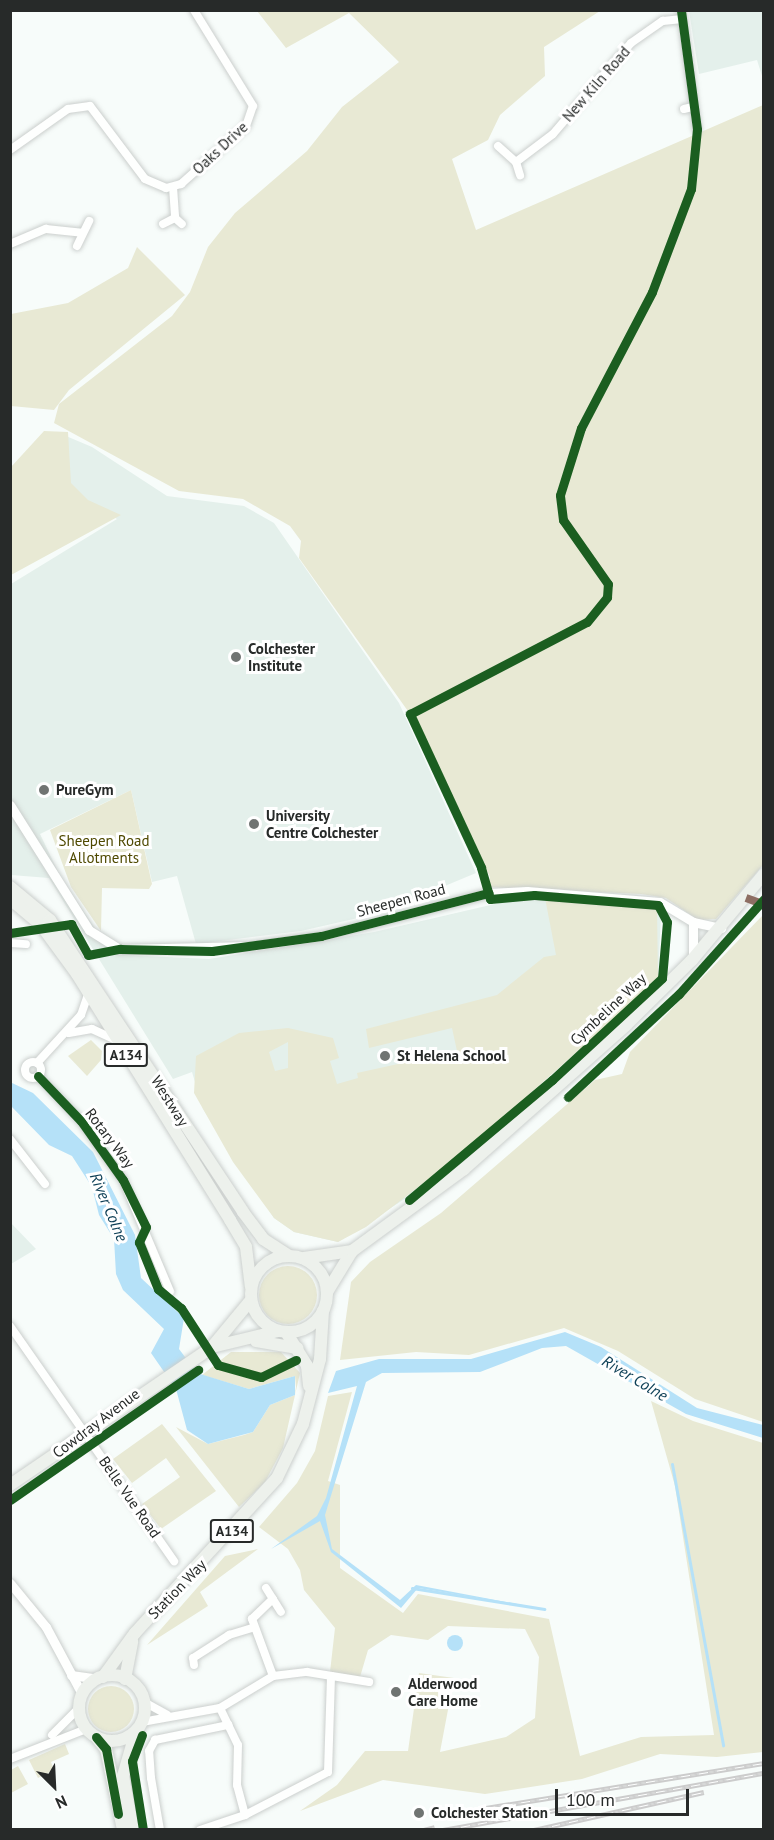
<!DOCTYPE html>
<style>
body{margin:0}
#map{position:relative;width:774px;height:1840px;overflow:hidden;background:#f7fcfa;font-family:"PT Sans",sans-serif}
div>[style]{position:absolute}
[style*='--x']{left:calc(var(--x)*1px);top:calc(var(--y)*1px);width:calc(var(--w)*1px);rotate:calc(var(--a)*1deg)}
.built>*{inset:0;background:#e4f0eb}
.green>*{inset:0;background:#e8e9d4}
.round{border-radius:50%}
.water>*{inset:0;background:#b5e1f8}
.stream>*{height:3px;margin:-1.5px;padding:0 1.5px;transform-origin:1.5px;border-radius:1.5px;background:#b5e1f8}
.roads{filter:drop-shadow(0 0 2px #cbcfcd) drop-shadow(0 0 2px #cbcfcd)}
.minor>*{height:8px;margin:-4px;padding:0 4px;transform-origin:4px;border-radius:4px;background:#fefffe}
.minor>.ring{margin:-4px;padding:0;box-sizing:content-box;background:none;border:8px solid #fefffe;border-radius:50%}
.tertiary>*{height:9px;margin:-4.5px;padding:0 4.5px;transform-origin:4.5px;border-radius:4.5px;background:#fefffe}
.primary>*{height:12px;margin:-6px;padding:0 6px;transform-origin:6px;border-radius:6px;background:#edf1ec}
.primary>.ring{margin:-6px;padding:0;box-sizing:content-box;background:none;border:12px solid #edf1ec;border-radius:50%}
.rail>*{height:5px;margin-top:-2.5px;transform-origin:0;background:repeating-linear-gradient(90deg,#fff 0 9px,#ccc 0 18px);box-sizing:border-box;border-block:2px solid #ccc}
.quiet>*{height:8px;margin-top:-4px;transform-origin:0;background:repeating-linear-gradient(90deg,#8d6e63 0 15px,transparent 0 23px)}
.cycleway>*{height:9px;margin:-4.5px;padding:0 4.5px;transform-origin:4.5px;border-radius:4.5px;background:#1b5e20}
.dots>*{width:16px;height:16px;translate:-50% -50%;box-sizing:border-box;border:3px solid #fff;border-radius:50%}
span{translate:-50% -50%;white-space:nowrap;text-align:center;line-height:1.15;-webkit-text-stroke:6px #fff;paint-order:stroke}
.shield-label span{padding:2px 4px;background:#fff;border:2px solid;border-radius:4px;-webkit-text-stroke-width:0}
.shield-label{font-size:14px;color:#272a29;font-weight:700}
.street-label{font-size:15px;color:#272a29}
.poi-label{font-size:15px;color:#272a29;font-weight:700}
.left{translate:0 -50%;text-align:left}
.park-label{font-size:15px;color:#4f4900}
.water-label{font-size:16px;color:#0c3e55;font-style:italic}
.frame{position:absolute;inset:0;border:12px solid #272a29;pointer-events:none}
.north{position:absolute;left:24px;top:1756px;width:60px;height:60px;-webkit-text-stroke:4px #fff;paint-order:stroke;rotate:156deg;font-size:16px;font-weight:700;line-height:24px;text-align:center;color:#272a29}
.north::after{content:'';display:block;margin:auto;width:21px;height:27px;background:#272a29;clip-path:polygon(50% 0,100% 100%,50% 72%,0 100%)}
.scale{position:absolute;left:555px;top:1789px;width:134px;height:27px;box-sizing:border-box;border:3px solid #272a29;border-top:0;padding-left:8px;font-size:18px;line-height:21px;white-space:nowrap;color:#272a29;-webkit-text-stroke:4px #fff;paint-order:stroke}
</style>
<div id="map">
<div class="built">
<div style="clip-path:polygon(689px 11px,763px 11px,763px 79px,757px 60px,699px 74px)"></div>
<div style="clip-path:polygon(66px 436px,92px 447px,167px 496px,244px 506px,274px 523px,399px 703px,476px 873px,380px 913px,301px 931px,196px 944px,177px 876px,152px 882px,131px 790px,40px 834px,62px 880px,104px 941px,124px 955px,209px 959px,374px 932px,530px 896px,657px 907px,661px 914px,658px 980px,414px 1193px,338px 1242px,294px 1232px,274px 1218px,203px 1109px,192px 1072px,173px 1079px,49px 878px,11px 875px,11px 584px,117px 519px,64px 486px)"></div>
<div style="clip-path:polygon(10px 1222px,36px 1249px,11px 1264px,10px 1264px)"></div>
</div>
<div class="green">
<div style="clip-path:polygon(257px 11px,600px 11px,544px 47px,545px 76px,500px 115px,488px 140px,452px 159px,476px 230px,763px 105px,763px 865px,716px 919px,698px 920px,666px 898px,641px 894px,488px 887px,490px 877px,410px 714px,299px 558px,301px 541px,290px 526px,243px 499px,179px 491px,54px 423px,59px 404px,172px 316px,190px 292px,208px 247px,235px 213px,307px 151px,342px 107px,399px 62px,349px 13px,286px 48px)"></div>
<div style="clip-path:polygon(137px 247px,185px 295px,69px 390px,54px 410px,11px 406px,11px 314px,68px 303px,128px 268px)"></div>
<div style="clip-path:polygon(44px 431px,68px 432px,71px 483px,88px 500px,121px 515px,11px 575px,11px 467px)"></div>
<div style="clip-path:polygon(131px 790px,152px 884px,149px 889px,102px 888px,101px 931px,71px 887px,50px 830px)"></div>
<div style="clip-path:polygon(evenodd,545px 898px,657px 907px,658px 980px,464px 1152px,366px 1227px,338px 1242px,294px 1232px,274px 1218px,233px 1162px,194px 1093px,196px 1056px,239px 1033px,288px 1028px,333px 1038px,339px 1058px,330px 1061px,337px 1084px,358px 1078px,357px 1073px,457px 1051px,452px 1028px,369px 1048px,366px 1029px,497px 995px,544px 957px,556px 955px,545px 898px,288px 1042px,288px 1068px,275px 1071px,269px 1052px,288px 1042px)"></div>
<div style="clip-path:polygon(763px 915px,763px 1422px,695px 1399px,618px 1351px,564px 1328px,469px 1355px,416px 1352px,340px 1360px,351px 1282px,370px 1262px,441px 1213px,595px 1080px,622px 1074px,630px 1052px)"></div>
<div style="clip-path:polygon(91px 1040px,102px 1051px,101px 1060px,87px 1076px,68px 1056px)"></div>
<div class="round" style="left:259px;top:1266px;width:58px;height:58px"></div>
<div style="clip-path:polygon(231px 1352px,281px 1352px,300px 1373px,283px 1448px,265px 1482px,239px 1507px,176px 1427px,208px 1444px,244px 1435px,253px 1432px,270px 1405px,295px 1395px,296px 1387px,295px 1376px,249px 1389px,202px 1375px)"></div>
<div style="clip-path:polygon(352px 1392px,328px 1481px,340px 1485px,340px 1568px,403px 1613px,418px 1594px,549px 1619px,580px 1756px,641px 1737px,714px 1735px,675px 1486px,651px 1401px,693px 1421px,763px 1443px,763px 1752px,717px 1757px,660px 1754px,582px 1779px,485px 1794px,383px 1780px,300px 1811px,337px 1785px,365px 1751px,408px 1751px,419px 1673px,454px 1678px,440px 1752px,506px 1737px,535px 1718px,539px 1657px,525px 1629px,448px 1626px,428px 1640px,391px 1635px,368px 1650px,360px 1677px,330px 1672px,335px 1628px,304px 1590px,300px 1570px,288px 1549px,259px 1527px,297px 1483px,315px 1451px,328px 1396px)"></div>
<div style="clip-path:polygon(162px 1424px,216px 1491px,161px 1529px,142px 1504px,180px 1477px,166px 1458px,132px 1483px,113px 1459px)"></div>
<div style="clip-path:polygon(258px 1549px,200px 1592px,208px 1606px,147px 1645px,225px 1556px)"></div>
<div class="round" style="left:88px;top:1686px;width:46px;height:46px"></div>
<div style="clip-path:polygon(65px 1744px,69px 1754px,51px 1762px,54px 1770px,38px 1778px,29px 1760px)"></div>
<div style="clip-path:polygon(18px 1766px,28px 1784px,11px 1793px,11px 1770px)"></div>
</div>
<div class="water">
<div style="clip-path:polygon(10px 1082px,33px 1093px,93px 1152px,135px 1235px,141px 1278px,184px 1318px,179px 1349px,197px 1373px,249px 1389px,295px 1376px,295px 1395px,270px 1405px,253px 1432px,208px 1444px,187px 1430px,176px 1389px,151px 1353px,164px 1329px,123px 1290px,116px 1274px,114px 1239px,99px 1215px,92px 1187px,72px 1156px,49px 1145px,11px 1106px)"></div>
<div style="clip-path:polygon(565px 1332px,601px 1347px,697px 1408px,763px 1425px,763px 1438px,686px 1414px,566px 1346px,542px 1348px,480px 1372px,382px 1373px,366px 1382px,325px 1515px,332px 1549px,400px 1600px,416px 1585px,544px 1609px,418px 1588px,401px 1608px,331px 1552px,320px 1521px,271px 1549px,317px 1516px,326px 1498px,357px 1386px,328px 1393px,336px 1371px,379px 1359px,471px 1359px)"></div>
<div class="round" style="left:447px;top:1635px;width:16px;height:16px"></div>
</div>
<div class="stream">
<div style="--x:672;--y:1464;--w:286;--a:79.7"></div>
<div style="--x:412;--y:1588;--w:134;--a:9"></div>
</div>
<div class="roads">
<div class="minor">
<div style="--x:681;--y:10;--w:120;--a:82.3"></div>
<div style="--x:684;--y:109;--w:9;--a:-13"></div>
<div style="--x:498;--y:146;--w:24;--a:42"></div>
<div style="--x:516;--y:162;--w:14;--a:73"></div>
<div style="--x:10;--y:150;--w:71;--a:-35.3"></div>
<div style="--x:68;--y:109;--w:22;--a:-8"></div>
<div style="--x:90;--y:106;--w:91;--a:53"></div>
<div style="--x:145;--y:179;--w:23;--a:23"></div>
<div style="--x:166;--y:188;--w:16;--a:-15"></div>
<div style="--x:181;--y:184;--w:87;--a:-41.7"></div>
<div style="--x:246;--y:126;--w:21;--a:-71"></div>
<div style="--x:253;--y:106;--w:113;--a:-121.6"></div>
<div style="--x:516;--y:162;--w:46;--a:-37.1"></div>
<div style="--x:553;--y:134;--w:120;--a:-49.4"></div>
<div style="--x:631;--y:43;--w:39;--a:-35"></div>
<div style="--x:663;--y:21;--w:19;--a:-6"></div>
<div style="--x:173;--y:187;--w:31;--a:86"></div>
<div style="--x:175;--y:218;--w:9;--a:41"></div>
<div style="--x:163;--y:224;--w:13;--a:-27"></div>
<div style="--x:10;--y:244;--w:39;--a:-23"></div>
<div style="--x:46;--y:229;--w:36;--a:6"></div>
<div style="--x:77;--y:246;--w:28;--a:-64"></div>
<div style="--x:10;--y:943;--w:16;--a:4"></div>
<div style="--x:69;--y:1033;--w:23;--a:-10"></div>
<div style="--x:92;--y:1029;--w:26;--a:25"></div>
<div class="ring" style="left:25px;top:1062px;width:8px;height:8px"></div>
<div style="--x:37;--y:1063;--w:65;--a:-47.5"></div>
<div style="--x:81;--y:1015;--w:21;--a:-71"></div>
<div style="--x:38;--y:1076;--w:62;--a:46.3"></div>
<div style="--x:81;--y:1121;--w:72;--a:54.6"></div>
<div style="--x:123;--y:1180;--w:121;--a:67.1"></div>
<div style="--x:10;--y:1139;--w:57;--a:52.1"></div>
<div style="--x:10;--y:1326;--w:287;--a:55.1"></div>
<div style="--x:266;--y:1588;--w:28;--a:58"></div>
<div style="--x:194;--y:1665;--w:7;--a:-98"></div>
<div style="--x:193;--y:1658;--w:43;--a:-32.6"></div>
<div style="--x:229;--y:1635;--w:24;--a:-17"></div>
<div style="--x:273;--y:1676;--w:61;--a:-110.2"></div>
<div style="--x:252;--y:1619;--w:29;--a:-44"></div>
<div style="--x:144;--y:1702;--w:26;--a:29"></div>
<div style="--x:220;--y:1708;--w:41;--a:64.1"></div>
<div style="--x:238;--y:1745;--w:40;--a:91.4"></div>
<div style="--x:237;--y:1785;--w:31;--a:75"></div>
<div style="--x:142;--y:1722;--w:79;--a:-10.2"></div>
<div style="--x:220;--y:1708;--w:62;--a:-31.1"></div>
<div style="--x:273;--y:1676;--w:34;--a:-7"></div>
<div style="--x:307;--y:1672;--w:63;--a:9.2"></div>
<div style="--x:52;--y:1735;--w:38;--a:-45"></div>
<div style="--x:10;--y:1759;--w:82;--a:-21.5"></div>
<div style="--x:160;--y:1830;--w:53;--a:-99.8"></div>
<div style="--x:151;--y:1778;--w:27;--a:-94"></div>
<div style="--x:149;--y:1751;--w:13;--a:-61"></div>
<div style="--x:155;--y:1740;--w:75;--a:-11.6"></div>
<div style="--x:200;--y:1830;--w:47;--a:-18.4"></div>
<div style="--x:245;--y:1815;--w:93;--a:-27.4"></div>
<div style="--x:328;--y:1772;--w:96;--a:-88.2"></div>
</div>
<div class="tertiary">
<div style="--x:10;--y:805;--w:148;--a:57.7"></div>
<div style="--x:89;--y:930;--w:36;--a:32"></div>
<div style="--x:120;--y:949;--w:130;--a:-1.3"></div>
<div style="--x:250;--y:946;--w:72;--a:-8"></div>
<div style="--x:321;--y:936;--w:173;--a:-14.4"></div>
<div style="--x:489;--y:893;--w:38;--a:-3"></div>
<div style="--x:527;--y:891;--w:133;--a:4.7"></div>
<div style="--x:660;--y:902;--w:39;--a:31"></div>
<div style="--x:693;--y:922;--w:29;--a:12"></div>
<div style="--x:693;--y:922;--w:36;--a:90"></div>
<div style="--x:10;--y:1583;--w:57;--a:50.7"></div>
<div style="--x:46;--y:1627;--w:76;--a:61.8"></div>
<div style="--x:71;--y:1675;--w:27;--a:8"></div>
</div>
<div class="primary">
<div style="--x:10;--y:887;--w:52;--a:39.5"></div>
<div style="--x:50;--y:920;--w:350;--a:56.5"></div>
<div style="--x:243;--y:1212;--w:34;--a:53"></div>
<div style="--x:263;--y:1239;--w:31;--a:33"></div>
<div style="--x:10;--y:899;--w:40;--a:40"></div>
<div style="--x:41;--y:925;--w:61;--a:53.7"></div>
<div style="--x:77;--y:974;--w:290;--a:58.1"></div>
<div style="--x:230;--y:1220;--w:31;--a:59"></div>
<div style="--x:246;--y:1247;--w:39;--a:83"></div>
<div class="ring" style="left:251px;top:1256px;width:64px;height:64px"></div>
<div style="--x:304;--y:1258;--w:49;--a:-8.3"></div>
<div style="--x:327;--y:1292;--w:48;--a:-58.6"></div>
<div style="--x:352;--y:1251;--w:139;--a:-36.2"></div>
<div style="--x:464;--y:1169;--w:217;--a:-41.6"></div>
<div style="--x:626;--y:1025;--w:93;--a:-44.6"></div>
<div style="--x:692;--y:960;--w:112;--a:-50.1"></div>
<div style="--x:286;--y:1332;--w:40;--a:58"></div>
<div style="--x:307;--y:1366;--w:20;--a:84"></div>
<div style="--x:256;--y:1341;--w:42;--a:9.7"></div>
<div style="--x:212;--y:1347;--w:68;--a:-13.6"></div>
<div style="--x:10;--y:1485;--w:245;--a:-34.3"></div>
<div style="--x:212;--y:1347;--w:61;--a:-50.3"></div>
<div class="ring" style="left:79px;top:1675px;width:54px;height:54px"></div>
<div style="--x:103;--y:1677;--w:54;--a:-54"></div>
<div style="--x:135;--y:1633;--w:210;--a:-47.5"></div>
<div style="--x:277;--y:1478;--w:60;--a:-64.3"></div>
<div style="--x:303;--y:1424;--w:67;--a:-75.3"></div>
<div style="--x:320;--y:1359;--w:48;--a:-86.4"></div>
<div style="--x:125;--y:1679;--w:38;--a:-79"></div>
<div style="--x:97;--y:1738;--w:14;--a:51"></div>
<div style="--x:106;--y:1749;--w:83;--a:78.1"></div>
<div style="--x:133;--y:1830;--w:55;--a:-100.5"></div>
<div style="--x:123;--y:1776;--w:47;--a:-73.9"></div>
</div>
</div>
<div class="rail">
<div style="--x:486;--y:1808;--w:282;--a:-9.2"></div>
<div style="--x:424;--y:1830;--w:11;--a:-15"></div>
<div style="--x:443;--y:1830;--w:326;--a:-10.1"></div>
<div style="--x:534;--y:1830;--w:174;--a:-12.6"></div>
</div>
<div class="quiet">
<div style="--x:746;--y:898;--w:15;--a:20"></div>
</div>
<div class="cycleway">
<div style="--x:10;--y:933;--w:62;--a:-8.4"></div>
<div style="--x:71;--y:924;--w:35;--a:61"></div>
<div style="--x:88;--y:955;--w:33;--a:-11"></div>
<div style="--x:120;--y:949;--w:92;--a:1.2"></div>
<div style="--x:212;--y:951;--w:110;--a:-7.8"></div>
<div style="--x:321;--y:936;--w:173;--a:-14.4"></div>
<div style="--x:38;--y:1076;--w:62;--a:46.3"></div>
<div style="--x:81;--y:1121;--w:72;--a:54.6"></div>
<div style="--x:123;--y:1180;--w:52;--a:63.9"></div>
<div style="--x:146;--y:1227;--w:17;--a:115"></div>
<div style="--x:139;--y:1242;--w:51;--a:68"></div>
<div style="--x:158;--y:1289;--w:30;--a:40"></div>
<div style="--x:181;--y:1308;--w:68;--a:57"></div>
<div style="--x:218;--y:1365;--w:45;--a:15.6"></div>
<div style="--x:261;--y:1377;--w:39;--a:-26"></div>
<div style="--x:568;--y:1097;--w:151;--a:-42.9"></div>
<div style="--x:679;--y:994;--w:127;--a:-48.2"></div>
<div style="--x:409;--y:1200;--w:187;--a:-40"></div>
<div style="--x:552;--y:1080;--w:150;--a:-42.8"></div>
<div style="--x:662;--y:978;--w:56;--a:-84.9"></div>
<div style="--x:667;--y:922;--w:19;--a:-118"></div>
<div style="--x:658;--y:905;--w:124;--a:-175.4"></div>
<div style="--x:534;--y:895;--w:44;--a:174.8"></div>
<div style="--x:490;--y:899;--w:33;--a:-106"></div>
<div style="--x:481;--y:867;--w:169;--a:-114.9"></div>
<div style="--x:410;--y:714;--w:199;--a:-27.5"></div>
<div style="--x:587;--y:622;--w:32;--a:-51"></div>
<div style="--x:607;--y:597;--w:13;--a:-86"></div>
<div style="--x:608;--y:584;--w:78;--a:-125.1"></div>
<div style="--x:563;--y:520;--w:25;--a:-97"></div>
<div style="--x:560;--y:495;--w:70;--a:-72.6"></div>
<div style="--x:581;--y:428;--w:153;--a:-62.4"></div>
<div style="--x:652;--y:292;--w:110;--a:-69.3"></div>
<div style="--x:691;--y:189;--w:60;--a:-84.3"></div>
<div style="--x:697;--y:129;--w:120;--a:-97.7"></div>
<div style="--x:10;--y:1500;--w:229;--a:-34.7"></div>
<div style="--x:142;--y:1735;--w:28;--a:111"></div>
<div style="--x:132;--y:1761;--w:70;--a:80.9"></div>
<div style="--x:96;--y:1737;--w:16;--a:50"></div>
<div style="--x:106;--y:1749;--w:66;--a:79.5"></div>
</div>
<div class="dots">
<div style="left:236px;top:657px;background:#707472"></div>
<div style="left:44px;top:790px;background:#707472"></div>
<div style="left:254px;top:824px;background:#707472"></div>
<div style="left:385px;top:1056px;background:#707472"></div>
<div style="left:396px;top:1692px;background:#707472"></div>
<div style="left:419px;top:1813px;background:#707472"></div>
</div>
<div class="shield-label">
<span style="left:126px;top:1055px">A134</span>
<span style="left:232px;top:1531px">A134</span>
</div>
<div class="street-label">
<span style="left:596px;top:84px;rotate:-49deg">New Kiln Road</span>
<span style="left:220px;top:148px;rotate:-43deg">Oaks Drive</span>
<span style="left:401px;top:900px;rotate:-15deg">Sheepen Road</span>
<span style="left:608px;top:1009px;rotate:-43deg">Cymbeline Way</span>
<span style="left:170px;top:1101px;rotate:58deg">Westway</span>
<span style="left:110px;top:1138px;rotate:53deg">Rotary Way</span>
<span style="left:96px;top:1423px;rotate:-37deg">Cowdray Avenue</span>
<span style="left:130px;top:1497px;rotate:55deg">Belle Vue Road</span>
<span style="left:177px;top:1589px;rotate:-46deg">Station Way</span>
</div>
<div class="poi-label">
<span class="left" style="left:248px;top:657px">Colchester<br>Institute</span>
<span class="left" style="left:56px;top:790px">PureGym</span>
<span class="left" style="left:266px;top:824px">University<br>Centre Colchester</span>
<span class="left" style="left:397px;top:1056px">St Helena School</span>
<span class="left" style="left:408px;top:1692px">Alderwood<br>Care Home</span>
<span class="left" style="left:431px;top:1813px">Colchester Station</span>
</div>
<div class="park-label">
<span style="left:104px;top:849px">Sheepen Road<br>Allotments</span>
</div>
<div class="water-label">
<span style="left:109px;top:1207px;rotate:67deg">River Colne</span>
<span style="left:635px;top:1378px;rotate:31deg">River Colne</span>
</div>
<div class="frame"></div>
<div class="north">N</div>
<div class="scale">100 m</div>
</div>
